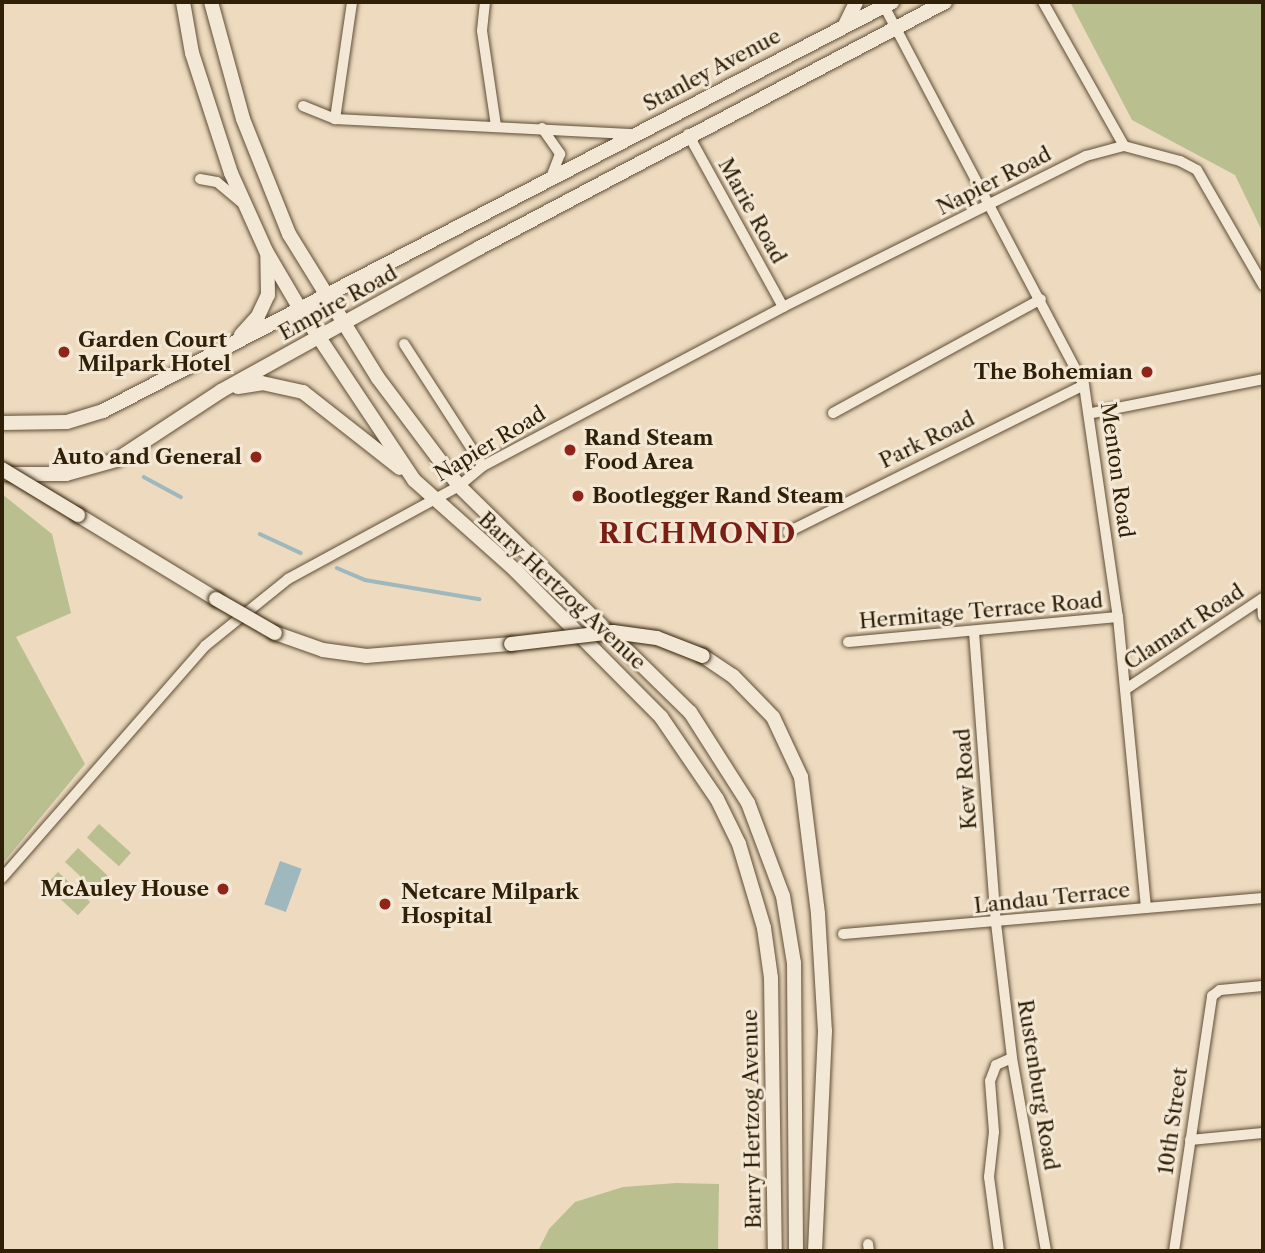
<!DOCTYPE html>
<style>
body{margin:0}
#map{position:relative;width:1265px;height:1253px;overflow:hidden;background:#eddabf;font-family:"Libre Caslon Text",serif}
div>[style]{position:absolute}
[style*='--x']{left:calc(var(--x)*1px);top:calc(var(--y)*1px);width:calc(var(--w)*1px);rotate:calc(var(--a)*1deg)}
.green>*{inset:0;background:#babf90;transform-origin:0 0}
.water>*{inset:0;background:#9eb8bd;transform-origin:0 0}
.stream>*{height:3.5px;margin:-1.75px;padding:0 1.75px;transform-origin:1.75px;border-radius:1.75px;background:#9eb8bd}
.roads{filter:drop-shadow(0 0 2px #5f4e36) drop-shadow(0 0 2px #5f4e36)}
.minor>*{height:10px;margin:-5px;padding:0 5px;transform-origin:5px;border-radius:5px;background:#f3e7d5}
.secondary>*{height:14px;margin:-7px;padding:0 7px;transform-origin:7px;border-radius:7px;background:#f3e7d5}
.bridges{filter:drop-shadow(0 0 2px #302008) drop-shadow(0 0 2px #302008)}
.secondary-bridge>*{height:14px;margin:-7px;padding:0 7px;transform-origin:7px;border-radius:7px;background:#f3e7d5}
.dots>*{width:19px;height:19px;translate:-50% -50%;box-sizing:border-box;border:4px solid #f3e7d5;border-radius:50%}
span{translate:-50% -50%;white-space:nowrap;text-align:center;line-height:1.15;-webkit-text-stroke:6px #f3e7d5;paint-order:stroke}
.street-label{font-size:21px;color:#302008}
.poi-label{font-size:21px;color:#302008;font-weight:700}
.left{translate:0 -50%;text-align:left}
.right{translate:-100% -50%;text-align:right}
.district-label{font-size:28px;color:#7a1f14;font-weight:700;letter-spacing:2px}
.frame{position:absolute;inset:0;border:4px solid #302008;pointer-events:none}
</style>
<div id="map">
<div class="green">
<div style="clip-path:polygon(1070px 2px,1263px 2px,1263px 233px,1235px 175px,1132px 120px)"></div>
<div style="clip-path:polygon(2px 494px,52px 534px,71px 613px,16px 637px,85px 764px,2px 864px)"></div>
<div style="left:99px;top:824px;width:43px;height:18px;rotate:42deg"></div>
<div style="left:78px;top:848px;width:44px;height:19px;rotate:43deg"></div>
<div style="left:58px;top:872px;width:44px;height:18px;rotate:43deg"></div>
<div style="clip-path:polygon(676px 1183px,719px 1184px,718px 1251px,538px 1251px,549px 1229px,575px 1202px,623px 1187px)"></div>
</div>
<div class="water">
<div style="left:280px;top:861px;width:23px;height:46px;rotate:20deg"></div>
</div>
<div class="stream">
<div style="--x:144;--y:477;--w:42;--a:28.4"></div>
<div style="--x:260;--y:534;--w:45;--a:24.9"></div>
<div style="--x:337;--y:568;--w:30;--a:23"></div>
<div style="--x:365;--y:580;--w:116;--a:9.5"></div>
</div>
<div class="roads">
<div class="minor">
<div style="--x:485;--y:2;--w:29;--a:96"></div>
<div style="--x:482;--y:31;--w:96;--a:81.6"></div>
<div style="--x:882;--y:2;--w:433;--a:62.2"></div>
<div style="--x:1084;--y:385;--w:234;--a:81.7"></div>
<div style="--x:1118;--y:617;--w:292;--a:84.5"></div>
<div style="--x:1043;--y:2;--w:165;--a:60.6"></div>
<div style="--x:1124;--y:146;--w:58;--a:15"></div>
<div style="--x:1180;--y:161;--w:19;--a:28"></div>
<div style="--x:1197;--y:170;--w:133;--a:60.1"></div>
<div style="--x:303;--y:106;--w:35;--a:22"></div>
<div style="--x:335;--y:119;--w:300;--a:2.9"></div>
<div style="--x:335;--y:119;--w:118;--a:-81.7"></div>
<div style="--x:542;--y:128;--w:32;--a:55"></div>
<div style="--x:560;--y:154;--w:22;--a:111"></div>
<div style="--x:688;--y:134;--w:197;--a:61.2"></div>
<div style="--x:200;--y:179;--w:17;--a:10"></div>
<div style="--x:217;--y:182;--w:31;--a:40"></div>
<div style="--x:404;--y:344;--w:145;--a:57.1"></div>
<div style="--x:833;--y:413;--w:237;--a:-28.7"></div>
<div style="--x:1092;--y:413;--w:174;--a:-11.2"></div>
<div style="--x:788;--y:532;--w:330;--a:-26.4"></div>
<div style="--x:1262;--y:599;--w:17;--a:87"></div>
<div style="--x:974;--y:632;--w:292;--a:85.7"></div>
<div style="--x:996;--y:923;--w:136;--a:83.2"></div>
<div style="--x:1012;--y:1058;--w:196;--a:80"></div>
<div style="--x:848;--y:642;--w:271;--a:-5.3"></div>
<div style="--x:1126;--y:689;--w:164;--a:-33.6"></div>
<div style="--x:2;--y:878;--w:308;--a:-48.8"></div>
<div style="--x:205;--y:646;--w:107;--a:-38.9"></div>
<div style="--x:288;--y:579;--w:195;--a:-28.5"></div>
<div style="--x:459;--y:486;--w:31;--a:-40"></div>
<div style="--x:483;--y:466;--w:340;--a:-27.9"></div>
<div style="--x:783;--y:307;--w:339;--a:-26.5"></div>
<div style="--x:1086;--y:156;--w:39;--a:-15"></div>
<div style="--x:843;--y:934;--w:422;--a:-4.9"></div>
<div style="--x:1190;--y:1140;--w:73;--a:-5.5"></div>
<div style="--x:868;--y:1244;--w:7;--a:82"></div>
<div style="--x:999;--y:1251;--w:75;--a:-97.7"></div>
<div style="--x:989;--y:1177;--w:45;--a:-83.7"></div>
<div style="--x:994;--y:1132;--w:51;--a:-94.5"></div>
<div style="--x:990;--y:1081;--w:17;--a:-69"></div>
<div style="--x:996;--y:1065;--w:17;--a:-24"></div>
<div style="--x:1174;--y:1251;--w:258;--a:-81.5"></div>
<div style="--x:1212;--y:996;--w:10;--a:-37"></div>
<div style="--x:1220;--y:990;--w:43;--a:-5.3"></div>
</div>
<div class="secondary">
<div style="--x:183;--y:2;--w:52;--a:80"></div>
<div style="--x:192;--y:53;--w:126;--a:72"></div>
<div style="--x:231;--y:173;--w:85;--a:65.8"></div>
<div style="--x:266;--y:251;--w:67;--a:59.6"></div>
<div style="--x:300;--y:309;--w:206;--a:56.3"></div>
<div style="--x:414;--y:480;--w:137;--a:41.7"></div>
<div style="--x:516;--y:571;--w:206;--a:45.2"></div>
<div style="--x:661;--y:717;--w:99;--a:55.7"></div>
<div style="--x:717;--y:799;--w:50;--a:63.9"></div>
<div style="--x:739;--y:844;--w:88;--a:73.4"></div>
<div style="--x:764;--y:928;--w:50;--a:82"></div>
<div style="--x:771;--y:978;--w:273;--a:89.2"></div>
<div style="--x:211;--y:2;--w:121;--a:74.7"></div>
<div style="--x:243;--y:119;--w:124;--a:68.2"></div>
<div style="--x:289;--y:234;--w:169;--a:58.3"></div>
<div style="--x:378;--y:378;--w:135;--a:53.1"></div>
<div style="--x:459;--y:486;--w:323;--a:44.4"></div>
<div style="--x:690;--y:712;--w:108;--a:57.5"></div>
<div style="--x:748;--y:803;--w:99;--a:69.4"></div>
<div style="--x:783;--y:896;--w:68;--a:80.7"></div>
<div style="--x:794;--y:963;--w:288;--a:89.6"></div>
<div style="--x:845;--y:25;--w:25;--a:-64"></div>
<div style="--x:241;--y:335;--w:25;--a:-48"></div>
<div style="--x:258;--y:316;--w:23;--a:-65"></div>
<div style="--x:268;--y:295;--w:39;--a:-91"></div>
<div style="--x:238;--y:387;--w:24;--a:-9"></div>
<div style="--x:262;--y:383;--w:42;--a:12.4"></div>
<div style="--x:303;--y:392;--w:123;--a:38.1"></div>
<div style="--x:2;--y:423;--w:65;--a:-0.9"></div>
<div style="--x:67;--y:422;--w:38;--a:-17"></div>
<div style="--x:103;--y:411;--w:889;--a:-27.4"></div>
<div style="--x:7;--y:474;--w:59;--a:0"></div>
<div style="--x:66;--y:474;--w:52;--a:-15.6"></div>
<div style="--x:116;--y:460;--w:126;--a:-33.3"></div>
<div style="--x:221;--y:391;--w:295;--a:-29"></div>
<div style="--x:479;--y:248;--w:527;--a:-27.83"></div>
<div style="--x:78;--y:515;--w:162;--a:31.3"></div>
<div style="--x:275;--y:633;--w:51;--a:19.5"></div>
<div style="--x:323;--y:650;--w:44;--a:7.8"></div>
<div style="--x:367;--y:656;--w:144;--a:-4.8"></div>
<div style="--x:703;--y:656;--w:36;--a:34"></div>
<div style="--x:733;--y:676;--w:57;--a:45.7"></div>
<div style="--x:773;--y:717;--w:66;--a:65"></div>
<div style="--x:801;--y:777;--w:138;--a:82.9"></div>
<div style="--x:818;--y:914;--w:117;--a:86.6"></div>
<div style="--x:825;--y:1031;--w:220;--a:92.6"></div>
</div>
</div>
<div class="bridges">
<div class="secondary-bridge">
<div style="--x:2;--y:469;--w:89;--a:31.2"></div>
<div style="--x:216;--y:599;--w:68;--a:30"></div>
<div style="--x:511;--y:644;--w:103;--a:-6.7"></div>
<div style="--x:613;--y:632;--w:44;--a:7.8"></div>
<div style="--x:657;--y:638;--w:49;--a:21.4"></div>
</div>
</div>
<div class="dots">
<div style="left:64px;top:352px;background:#8f2418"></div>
<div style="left:1147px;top:372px;background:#8f2418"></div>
<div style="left:570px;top:450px;background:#8f2418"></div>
<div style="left:256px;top:457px;background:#8f2418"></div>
<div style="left:578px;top:496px;background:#8f2418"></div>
<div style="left:223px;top:889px;background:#8f2418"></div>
<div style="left:385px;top:904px;background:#8f2418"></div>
</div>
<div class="street-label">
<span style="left:712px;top:70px;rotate:-28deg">Stanley Avenue</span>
<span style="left:994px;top:181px;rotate:-27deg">Napier Road</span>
<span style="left:752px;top:211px;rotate:61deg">Marie Road</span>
<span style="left:338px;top:303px;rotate:-29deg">Empire Road</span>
<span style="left:927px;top:440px;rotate:-26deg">Park Road</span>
<span style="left:490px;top:444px;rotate:-31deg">Napier Road</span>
<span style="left:1117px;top:470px;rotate:82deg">Menton Road</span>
<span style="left:562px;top:591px;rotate:43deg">Barry Hertzog Avenue</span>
<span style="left:981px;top:611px;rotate:-5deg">Hermitage Terrace Road</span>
<span style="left:1184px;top:627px;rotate:-33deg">Clamart Road</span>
<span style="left:966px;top:779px;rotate:-94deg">Kew Road</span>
<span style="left:1052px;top:898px;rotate:-6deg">Landau Terrace</span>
<span style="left:1038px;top:1085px;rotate:81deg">Rustenburg Road</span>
<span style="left:752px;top:1119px;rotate:-91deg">Barry Hertzog Avenue</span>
<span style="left:1173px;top:1121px;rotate:-82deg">10th Street</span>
</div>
<div class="poi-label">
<span class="left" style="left:78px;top:352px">Garden Court<br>Milpark Hotel</span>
<span class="right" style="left:1133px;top:372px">The Bohemian</span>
<span class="left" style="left:584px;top:450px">Rand Steam<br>Food Area</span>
<span class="right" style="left:242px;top:457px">Auto and General</span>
<span class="left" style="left:592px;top:496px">Bootlegger Rand Steam</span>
<span class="right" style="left:209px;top:889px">McAuley House</span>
<span class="left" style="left:401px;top:904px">Netcare Milpark<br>Hospital</span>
</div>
<div class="district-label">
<span style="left:698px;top:533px">RICHMOND</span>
</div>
<div class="frame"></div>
</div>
